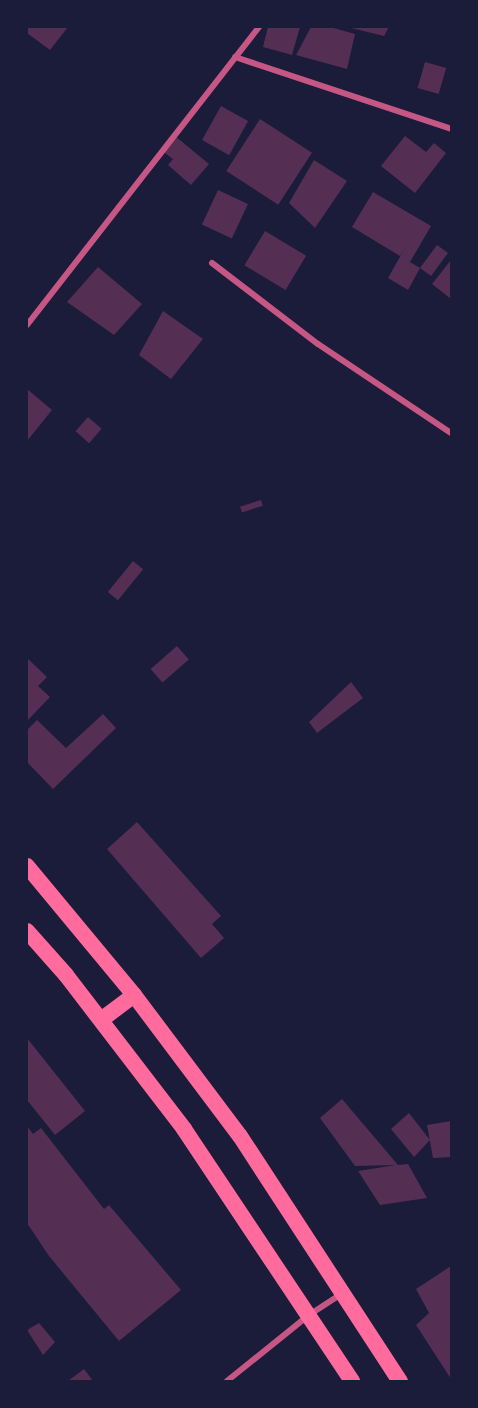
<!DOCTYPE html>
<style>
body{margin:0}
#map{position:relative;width:478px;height:1408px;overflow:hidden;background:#1b1b3a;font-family:Rubik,sans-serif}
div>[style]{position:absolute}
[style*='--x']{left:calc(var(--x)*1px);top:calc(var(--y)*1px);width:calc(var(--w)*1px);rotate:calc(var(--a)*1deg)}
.building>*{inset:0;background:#542f53;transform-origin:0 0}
.minor>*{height:6px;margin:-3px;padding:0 3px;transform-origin:3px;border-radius:3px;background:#c65784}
.trunk>*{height:16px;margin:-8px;padding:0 8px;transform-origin:8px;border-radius:8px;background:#ff6b9d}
span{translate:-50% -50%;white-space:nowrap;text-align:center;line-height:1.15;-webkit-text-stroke:4.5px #1b1b3a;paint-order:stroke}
.frame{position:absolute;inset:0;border:28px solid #1b1b3a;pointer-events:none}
</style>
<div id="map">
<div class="building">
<div style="clip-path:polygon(27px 27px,68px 27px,50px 50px,27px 33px)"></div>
<div style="clip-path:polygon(268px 27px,300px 27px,292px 55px,263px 47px)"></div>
<div style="clip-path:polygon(311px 27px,330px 27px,355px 34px,347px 69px,296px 55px)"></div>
<div style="clip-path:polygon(347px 27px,389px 27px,384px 36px)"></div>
<div style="left:425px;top:62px;width:22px;height:27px;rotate:16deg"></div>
<div style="left:221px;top:106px;width:31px;height:39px;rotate:29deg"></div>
<div style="left:260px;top:119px;width:62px;height:62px;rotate:33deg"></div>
<div style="clip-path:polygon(175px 136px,209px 164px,191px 185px,168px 165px,173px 159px,162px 151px)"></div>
<div style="clip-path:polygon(405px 136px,426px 152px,434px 143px,446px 153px,415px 193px,381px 166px)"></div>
<div style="clip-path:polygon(314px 160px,347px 181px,315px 228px,289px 203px)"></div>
<div style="left:218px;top:190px;width:33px;height:38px;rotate:25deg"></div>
<div style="clip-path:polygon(373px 192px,431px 226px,410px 262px,420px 268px,437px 245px,448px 253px,431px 276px,420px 268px,408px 290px,388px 278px,406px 246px,400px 256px,352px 227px)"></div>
<div style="left:265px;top:231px;width:48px;height:40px;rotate:31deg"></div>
<div style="clip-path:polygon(451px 260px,451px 299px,432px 284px)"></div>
<div style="clip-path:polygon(98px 267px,142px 304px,114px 335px,67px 302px)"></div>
<div style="clip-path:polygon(163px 311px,203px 339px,171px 379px,139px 355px)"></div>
<div style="clip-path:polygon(27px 389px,52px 410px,27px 441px)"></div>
<div style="left:88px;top:417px;width:18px;height:19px;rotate:41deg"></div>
<div style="left:261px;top:500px;width:6px;height:22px;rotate:72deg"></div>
<div style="left:133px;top:561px;width:13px;height:40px;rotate:39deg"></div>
<div style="left:177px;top:646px;width:18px;height:35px;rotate:49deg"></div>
<div style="clip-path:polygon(27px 658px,47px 677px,38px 686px,50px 697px,27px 721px)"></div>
<div style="clip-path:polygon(351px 682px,363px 698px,317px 733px,309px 722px)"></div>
<div style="clip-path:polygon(103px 714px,116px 728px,53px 789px,27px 762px,27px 730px,37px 720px,66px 748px)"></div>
<div style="clip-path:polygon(137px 822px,221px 916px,212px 924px,224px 938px,201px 958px,107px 849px)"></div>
<div style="clip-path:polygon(27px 1038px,85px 1111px,55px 1135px,27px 1100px)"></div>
<div style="clip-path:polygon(342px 1099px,398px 1165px,408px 1164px,427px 1198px,380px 1205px,358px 1171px,396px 1165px,355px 1166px,320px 1118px)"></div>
<div style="clip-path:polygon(409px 1113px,430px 1140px,414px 1157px,391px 1129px)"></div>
<div style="clip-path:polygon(451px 1121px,451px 1157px,433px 1158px,427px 1125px)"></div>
<div style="clip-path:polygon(27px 1126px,33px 1134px,41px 1128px,104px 1209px,109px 1205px,181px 1290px,119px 1341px,49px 1256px,27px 1223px)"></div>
<div style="clip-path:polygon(451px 1266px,451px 1379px,416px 1325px,429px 1313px,416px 1289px)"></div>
<div style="clip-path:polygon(39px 1323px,55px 1342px,43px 1355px,27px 1330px)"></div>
<div style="clip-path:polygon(84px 1369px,93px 1381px,68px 1381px)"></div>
</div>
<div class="minor">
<div style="--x:235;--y:57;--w:228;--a:18.4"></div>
<div style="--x:212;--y:263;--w:133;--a:37.4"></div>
<div style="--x:318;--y:344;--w:160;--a:33.8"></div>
<div style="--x:27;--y:325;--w:378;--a:-52.1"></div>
<div style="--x:227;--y:1381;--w:105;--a:-38.8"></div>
<div style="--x:309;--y:1315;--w:38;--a:-33"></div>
</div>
<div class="trunk">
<div style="--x:27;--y:866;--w:168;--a:50.3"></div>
<div style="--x:134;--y:995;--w:176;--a:53.1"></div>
<div style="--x:240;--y:1136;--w:293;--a:56.9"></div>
<div style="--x:27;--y:931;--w:59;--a:48.4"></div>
<div style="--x:66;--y:975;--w:194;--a:52.5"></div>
<div style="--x:184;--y:1129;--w:303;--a:56.3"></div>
<div style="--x:101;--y:1020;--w:41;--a:-37.1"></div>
</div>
<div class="frame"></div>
</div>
